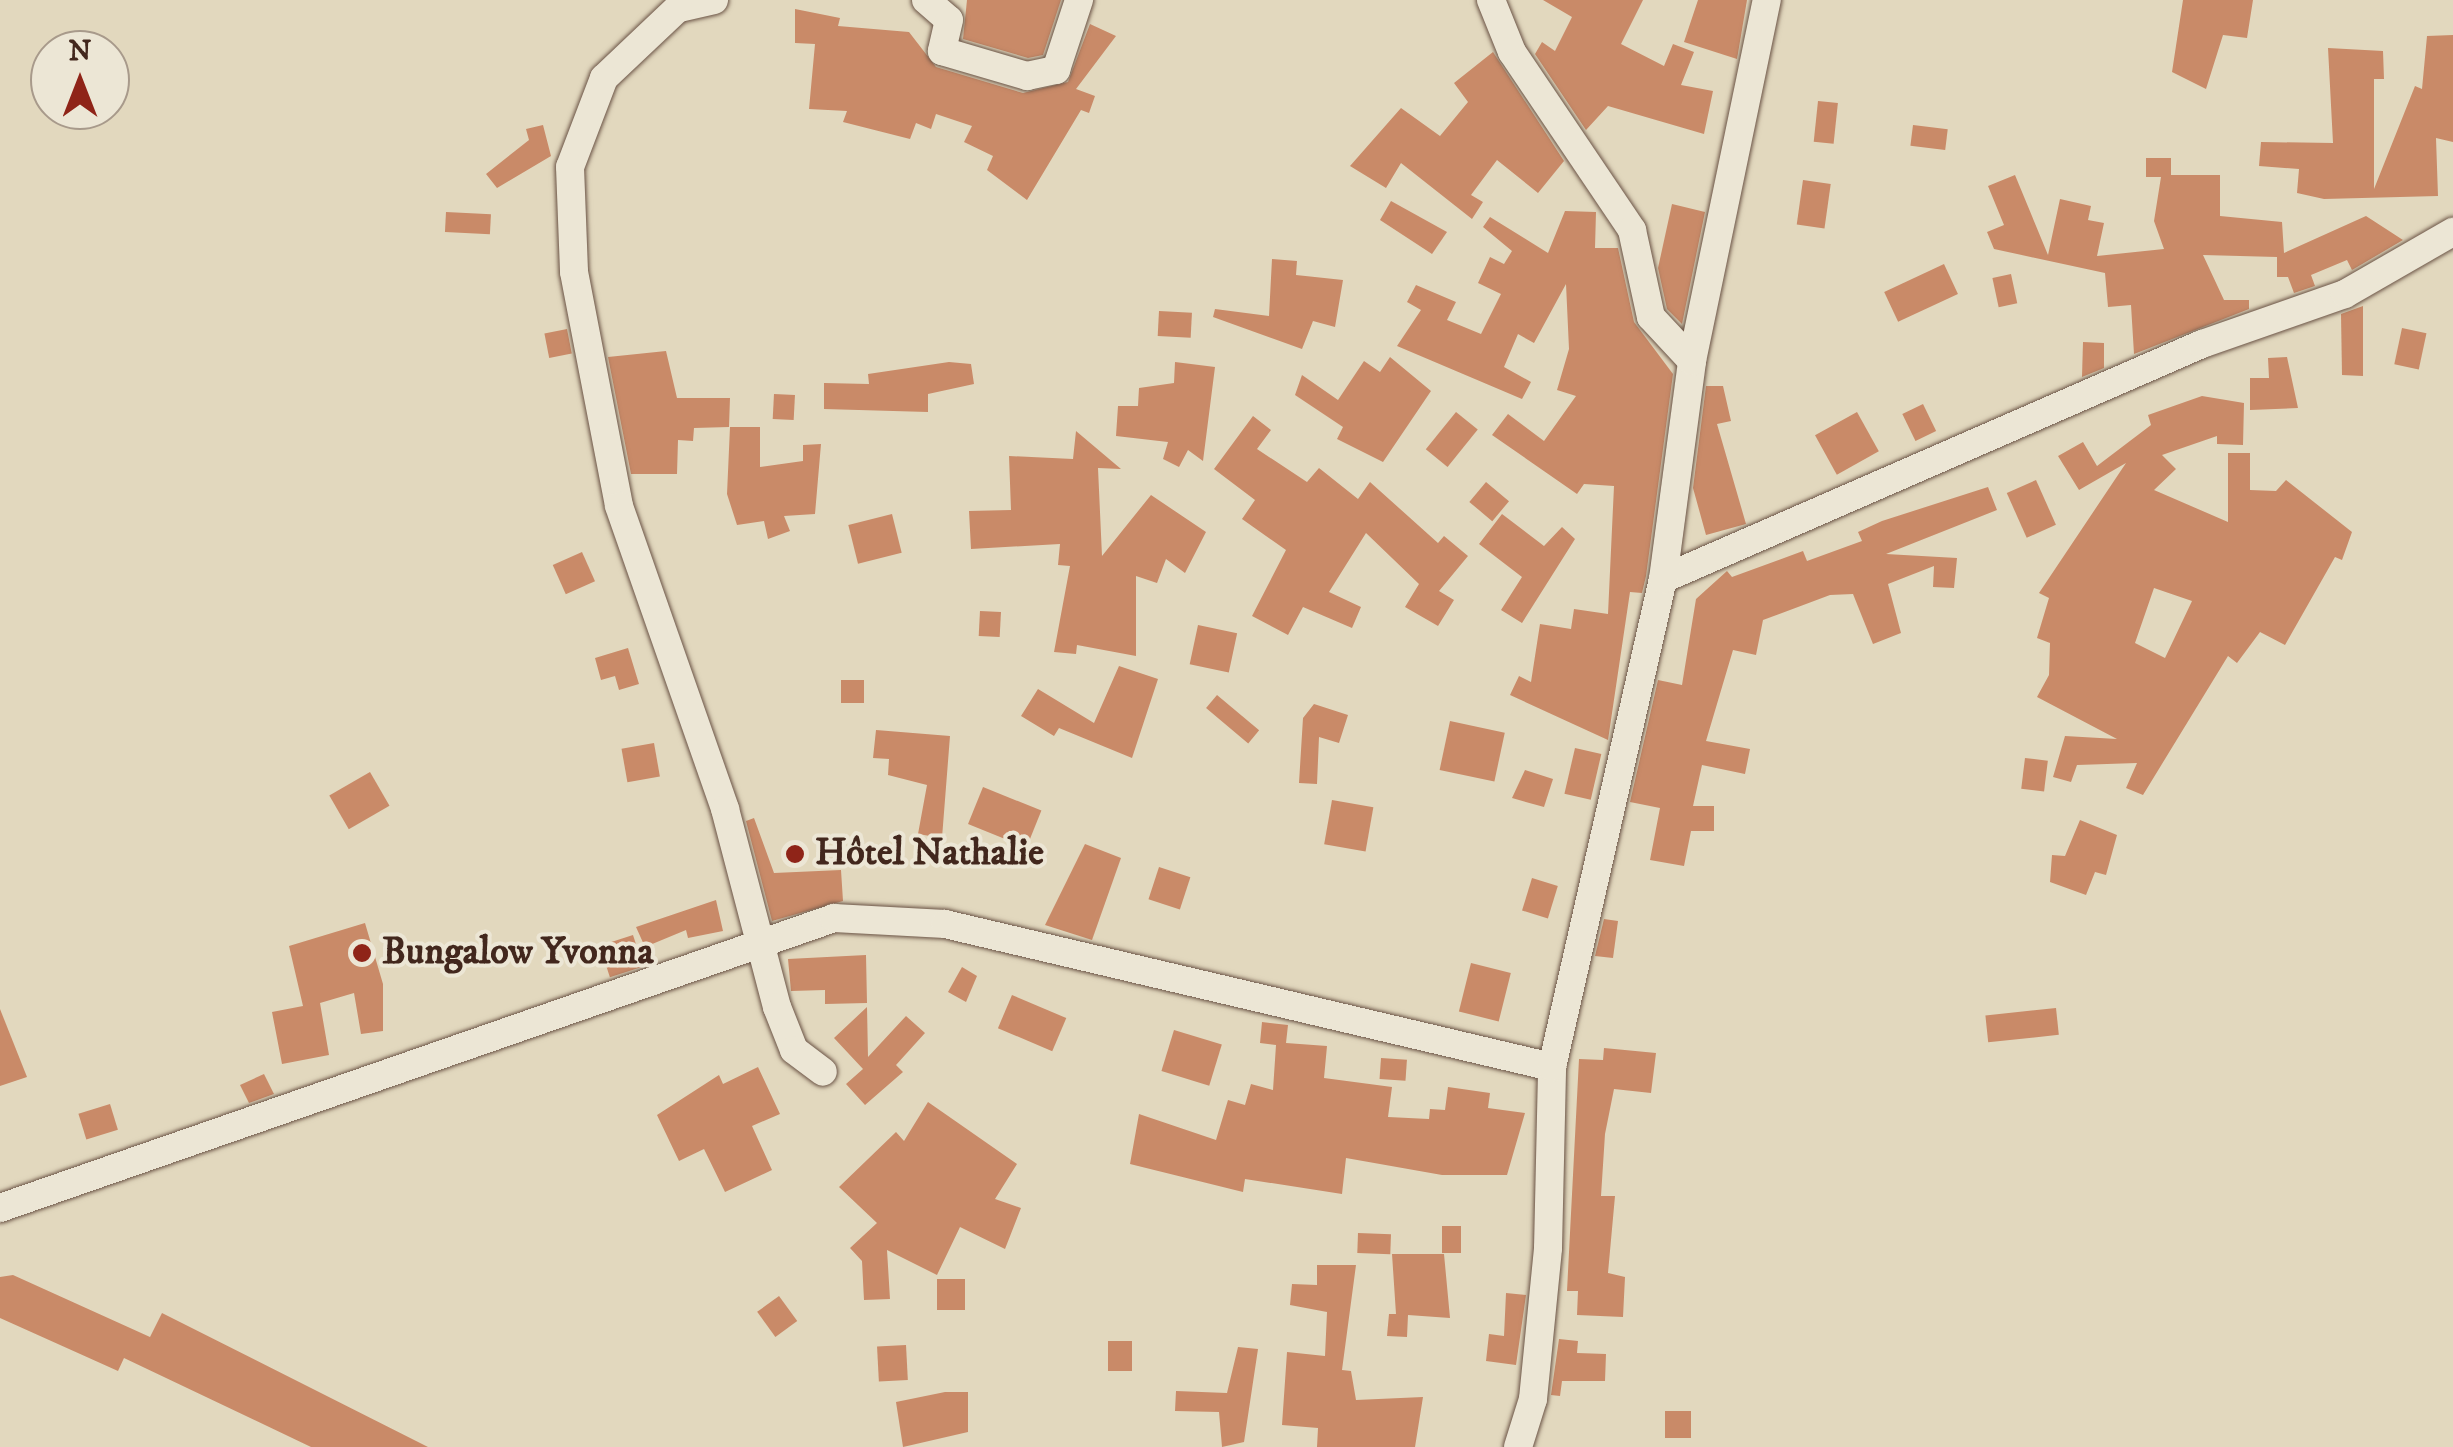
<!DOCTYPE html>
<meta charset="utf-8">
<style>
body{margin:0}
#map{position:relative;width:2453px;height:1447px;overflow:hidden;background:#e2d8be;font-family:"IM FELL DW Pica",serif}
div>[style]{position:absolute}
[style*='--x']{left:calc(var(--x)*1px);top:calc(var(--y)*1px);width:calc(var(--w)*1px);rotate:calc(var(--a)*1deg)}
.building>*{inset:0;background:#c98a68;transform-origin:0 0}
.roads{filter:drop-shadow(0 0 2px #6a5345) drop-shadow(0 0 2px #6a5345)}
.minor>*{height:28px;margin:-14px;padding:0 14px;transform-origin:14px;border-radius:14px;background:#ece6d5}
.dots>*{width:28px;height:28px;translate:-50% -50%;box-sizing:border-box;border:5px solid #ece6d5;border-radius:50%}
span{translate:-50% -50%;white-space:nowrap;text-align:center;line-height:1.15;-webkit-text-stroke:8px #ece6d5;paint-order:stroke}
.poi-label{font-size:38px;color:#42271d;font-weight:700}
.left{translate:0 -50%;text-align:left}
.north{position:absolute;left:30px;top:30px;width:100px;height:100px;box-sizing:border-box;background:#ece6d5;border:2px solid #a89a8b;border-radius:50%;rotate:0deg;font-size:28px;font-weight:700;line-height:40px;text-align:center;color:#42271d}
.north::after{content:'';display:block;margin:auto;width:35px;height:45px;background:#8f2418;clip-path:polygon(50% 0,100% 100%,50% 72%,0 100%)}
</style>
<div id="map">
<div class="building">
<div style="clip-path:polygon(967px 0,1061px 0,1043px 55px,1028px 58px,963px 39px)"></div>
<div style="clip-path:polygon(1543px 0,1643px 0,1621px 44px,1664px 66px,1673px 44px,1694px 52px,1681px 85px,1713px 91px,1704px 134px,1608px 106px,1586px 130px,1535px 54px,1542px 42px,1555px 51px,1572px 17px)"></div>
<div style="clip-path:polygon(1698px 0,1747px 0,1737px 59px,1684px 42px)"></div>
<div style="clip-path:polygon(2183px 0,2253px 0,2247px 38px,2223px 35px,2206px 89px,2172px 72px)"></div>
<div style="clip-path:polygon(795px 9px,840px 18px,838px 26px,909px 32px,936px 67px,1023px 93px,1068px 82px,1090px 24px,1116px 36px,1076px 89px,1095px 96px,1089px 113px,1081px 110px,1027px 200px,987px 170px,993px 156px,964px 142px,972px 126px,936px 114px,931px 129px,916px 123px,910px 139px,843px 122px,847px 111px,809px 109px,815px 44px,795px 43px)"></div>
<div style="clip-path:polygon(2453px 35px,2453px 142px,2436px 138px,2438px 196px,2324px 199px,2297px 193px,2299px 169px,2259px 166px,2261px 142px,2333px 143px,2328px 48px,2383px 51px,2384px 79px,2374px 79px,2374px 189px,2415px 86px,2422px 89px,2427px 36px)"></div>
<div style="clip-path:polygon(1493px 52px,1564px 161px,1538px 193px,1497px 160px,1471px 195px,1483px 202px,1472px 219px,1401px 163px,1386px 188px,1350px 166px,1401px 108px,1440px 136px,1468px 102px,1454px 83px)"></div>
<div style="left:1818px;top:101px;width:20px;height:41px;rotate:6deg"></div>
<div style="clip-path:polygon(543px 125px,551px 156px,497px 188px,486px 174px,529px 140px,526px 129px)"></div>
<div style="left:1913px;top:125px;width:35px;height:21px;rotate:7deg"></div>
<div style="clip-path:polygon(2146px 158px,2171px 158px,2171px 175px,2220px 175px,2220px 216px,2282px 222px,2284px 253px,2366px 216px,2403px 240px,2352px 270px,2347px 260px,2311px 275px,2315px 286px,2294px 293px,2288px 277px,2277px 277px,2277px 257px,2203px 255px,2224px 300px,2249px 300px,2249px 309px,2134px 354px,2131px 305px,2108px 307px,2105px 273px,1994px 249px,1987px 232px,2004px 225px,1988px 186px,2015px 175px,2048px 255px,2060px 199px,2091px 206px,2088px 220px,2104px 223px,2097px 256px,2164px 249px,2154px 221px,2161px 177px,2146px 177px)"></div>
<div style="left:1803px;top:180px;width:28px;height:45px;rotate:8deg"></div>
<div style="clip-path:polygon(1391px 201px,1447px 232px,1432px 254px,1380px 220px)"></div>
<div style="clip-path:polygon(1672px 204px,1705px 212px,1682px 324px,1667px 309px,1658px 268px)"></div>
<div style="clip-path:polygon(1565px 211px,1596px 212px,1595px 248px,1618px 248px,1634px 322px,1673px 374px,1646px 576px,1642px 593px,1630px 592px,1608px 740px,1510px 695px,1519px 676px,1531px 682px,1540px 624px,1571px 629px,1574px 609px,1608px 614px,1614px 486px,1584px 484px,1577px 494px,1492px 435px,1508px 414px,1544px 441px,1576px 396px,1557px 390px,1569px 349px,1566px 284px,1534px 343px,1518px 334px,1504px 367px,1531px 382px,1522px 399px,1397px 346px,1421px 310px,1407px 302px,1416px 285px,1456px 302px,1447px 320px,1481px 334px,1501px 294px,1478px 283px,1490px 257px,1504px 264px,1512px 251px,1483px 227px,1490px 217px,1548px 253px)"></div>
<div style="left:446px;top:212px;width:45px;height:20px;rotate:3deg"></div>
<div style="clip-path:polygon(1272px 259px,1297px 261px,1296px 275px,1343px 280px,1335px 327px,1313px 321px,1302px 349px,1213px 317px,1215px 309px,1269px 316px)"></div>
<div style="left:1944px;top:264px;width:33px;height:66px;rotate:65deg"></div>
<div style="left:2011px;top:274px;width:30px;height:19px;rotate:78deg"></div>
<div style="clip-path:polygon(2363px 306px,2363px 376px,2342px 375px,2341px 314px)"></div>
<div style="left:1159px;top:311px;width:33px;height:25px;rotate:3deg"></div>
<div style="left:2402px;top:328px;width:25px;height:37px;rotate:12deg"></div>
<div style="left:567px;top:329px;width:25px;height:23px;rotate:79deg"></div>
<div style="clip-path:polygon(2083px 342px,2104px 343px,2104px 368px,2082px 377px)"></div>
<div style="clip-path:polygon(666px 351px,677px 398px,730px 398px,729px 427px,694px 428px,693px 441px,678px 440px,677px 474px,631px 474px,608px 357px)"></div>
<div style="clip-path:polygon(1390px 357px,1431px 391px,1383px 462px,1337px 439px,1343px 427px,1295px 395px,1302px 375px,1338px 400px,1364px 361px,1380px 372px)"></div>
<div style="clip-path:polygon(2287px 357px,2298px 408px,2250px 410px,2250px 378px,2269px 378px,2268px 358px)"></div>
<div style="clip-path:polygon(949px 362px,971px 364px,974px 384px,928px 394px,928px 412px,824px 409px,824px 383px,869px 384px,868px 374px)"></div>
<div style="clip-path:polygon(1175px 362px,1215px 367px,1203px 461px,1188px 450px,1179px 467px,1163px 459px,1168px 442px,1116px 436px,1118px 406px,1138px 406px,1139px 388px,1174px 383px)"></div>
<div style="clip-path:polygon(1706px 386px,1723px 386px,1731px 421px,1717px 424px,1746px 524px,1706px 535px,1693px 488px)"></div>
<div style="left:774px;top:394px;width:21px;height:25px;rotate:3deg"></div>
<div style="clip-path:polygon(evenodd,2202px 396px,2244px 403px,2243px 445px,2217px 444px,2217px 436px,2162px 455px,2176px 469px,2154px 490px,2228px 522px,2228px 453px,2250px 453px,2250px 490px,2276px 491px,2286px 480px,2352px 532px,2342px 560px,2335px 557px,2285px 645px,2260px 632px,2237px 663px,2228px 656px,2143px 795px,2126px 788px,2137px 763px,2077px 765px,2071px 782px,2053px 777px,2065px 736px,2117px 739px,2037px 697px,2049px 675px,2050px 643px,2037px 638px,2049px 598px,2039px 593px,2126px 463px,2079px 490px,2058px 456px,2083px 442px,2097px 466px,2151px 425px,2148px 415px,2202px 396px,2154px 588px,2192px 601px,2165px 658px,2135px 643px,2154px 588px)"></div>
<div style="left:1923px;top:404px;width:30px;height:23px;rotate:64deg"></div>
<div style="left:1456px;top:412px;width:28px;height:48px;rotate:39deg"></div>
<div style="left:1857px;top:412px;width:45px;height:48px;rotate:61deg"></div>
<div style="clip-path:polygon(1253px 416px,1271px 430px,1257px 449px,1307px 482px,1319px 468px,1358px 499px,1370px 482px,1438px 543px,1444px 536px,1468px 556px,1439px 591px,1454px 600px,1438px 626px,1405px 607px,1419px 584px,1366px 533px,1329px 592px,1361px 607px,1352px 628px,1303px 607px,1288px 635px,1252px 616px,1286px 550px,1242px 519px,1255px 500px,1214px 469px)"></div>
<div style="clip-path:polygon(730px 427px,760px 427px,760px 467px,803px 461px,803px 445px,821px 444px,815px 514px,784px 516px,790px 531px,768px 539px,764px 521px,737px 525px,727px 494px)"></div>
<div style="clip-path:polygon(1076px 431px,1121px 469px,1098px 468px,1102px 556px,1151px 495px,1206px 532px,1185px 573px,1166px 559px,1157px 583px,1136px 576px,1136px 656px,1077px 645px,1076px 654px,1054px 652px,1070px 566px,1058px 565px,1060px 544px,971px 549px,969px 511px,1011px 510px,1009px 456px,1073px 459px)"></div>
<div style="left:2036px;top:480px;width:49px;height:32px;rotate:66deg"></div>
<div style="left:1486px;top:482px;width:30px;height:26px;rotate:40deg"></div>
<div style="clip-path:polygon(1988px 487px,1997px 510px,1886px 554px,1957px 558px,1954px 588px,1933px 587px,1934px 566px,1888px 584px,1901px 633px,1873px 644px,1853px 594px,1830px 595px,1763px 620px,1756px 655px,1733px 650px,1706px 741px,1750px 749px,1745px 774px,1702px 765px,1693px 806px,1714px 806px,1714px 831px,1691px 831px,1684px 866px,1650px 860px,1660px 808px,1630px 802px,1658px 680px,1682px 685px,1696px 599px,1727px 571px,1732px 577px,1803px 551px,1807px 561px,1862px 541px,1858px 532px,1882px 521px)"></div>
<div style="left:892px;top:514px;width:40px;height:45px;rotate:76deg"></div>
<div style="clip-path:polygon(1502px 514px,1544px 546px,1562px 527px,1575px 539px,1522px 623px,1501px 610px,1522px 577px,1479px 544px)"></div>
<div style="left:582px;top:552px;width:32px;height:32px;rotate:66deg"></div>
<div style="left:980px;top:611px;width:21px;height:25px;rotate:3deg"></div>
<div style="left:1198px;top:625px;width:40px;height:40px;rotate:12deg"></div>
<div style="clip-path:polygon(628px 648px,639px 684px,619px 690px,615px 676px,601px 680px,595px 658px)"></div>
<div style="clip-path:polygon(1119px 666px,1158px 679px,1132px 758px,1059px 728px,1054px 736px,1021px 716px,1038px 689px,1094px 723px)"></div>
<div style="left:841px;top:680px;width:23px;height:23px"></div>
<div style="left:1217px;top:695px;width:55px;height:17px;rotate:40deg"></div>
<div style="clip-path:polygon(1314px 704px,1348px 715px,1339px 743px,1319px 737px,1317px 784px,1299px 783px,1303px 718px)"></div>
<div style="left:1450px;top:721px;width:56px;height:50px;rotate:12deg"></div>
<div style="clip-path:polygon(876px 730px,950px 736px,942px 838px,918px 834px,927px 785px,888px 775px,889px 759px,873px 758px)"></div>
<div style="left:654px;top:743px;width:34px;height:33px;rotate:80deg"></div>
<div style="left:1575px;top:748px;width:27px;height:47px;rotate:13deg"></div>
<div style="left:2025px;top:758px;width:23px;height:31px;rotate:7deg"></div>
<div style="clip-path:polygon(1525px 770px,1553px 779px,1544px 807px,1512px 798px)"></div>
<div style="left:370px;top:772px;width:39px;height:47px;rotate:60deg"></div>
<div style="left:983px;top:787px;width:63px;height:40px;rotate:22deg"></div>
<div style="left:1332px;top:800px;width:42px;height:45px;rotate:10deg"></div>
<div style="clip-path:polygon(754px 818px,774px 873px,841px 870px,843px 901px,772px 921px,746px 821px)"></div>
<div style="clip-path:polygon(2080px 820px,2117px 835px,2106px 875px,2095px 872px,2086px 895px,2050px 882px,2052px 855px,2065px 856px)"></div>
<div style="clip-path:polygon(1085px 844px,1121px 858px,1092px 940px,1045px 925px)"></div>
<div style="left:1159px;top:867px;width:33px;height:34px;rotate:18deg"></div>
<div style="left:1532px;top:878px;width:27px;height:34px;rotate:17deg"></div>
<div style="clip-path:polygon(716px 900px,723px 931px,688px 938px,686px 930px,645px 947px,636px 927px)"></div>
<div style="clip-path:polygon(1604px 919px,1618px 921px,1613px 958px,1595px 956px)"></div>
<div style="clip-path:polygon(365px 923px,383px 984px,383px 1031px,361px 1034px,354px 993px,320px 1003px,329px 1055px,282px 1064px,272px 1012px,303px 1006px,289px 946px)"></div>
<div style="left:633px;top:935px;width:33px;height:35px;rotate:72deg"></div>
<div style="clip-path:polygon(866px 955px,867px 1003px,825px 1004px,825px 990px,791px 991px,788px 959px)"></div>
<div style="left:1471px;top:963px;width:41px;height:50px;rotate:14deg"></div>
<div style="clip-path:polygon(962px 967px,977px 976px,966px 1002px,948px 992px)"></div>
<div style="left:1012px;top:995px;width:59px;height:36px;rotate:23deg"></div>
<div style="clip-path:polygon(867px 1007px,868px 1057px,906px 1016px,925px 1033px,896px 1065px,903px 1072px,865px 1105px,846px 1084px,863px 1069px,834px 1038px)"></div>
<div style="left:2056px;top:1008px;width:27px;height:71px;rotate:84deg"></div>
<div style="clip-path:polygon(0 1009px,27px 1077px,0 1086px)"></div>
<div style="clip-path:polygon(1262px 1022px,1288px 1025px,1286px 1043px,1327px 1046px,1324px 1078px,1392px 1087px,1388px 1117px,1429px 1119px,1430px 1109px,1445px 1110px,1448px 1087px,1490px 1093px,1488px 1108px,1525px 1113px,1507px 1175px,1442px 1175px,1346px 1158px,1342px 1194px,1245px 1179px,1243px 1192px,1130px 1164px,1139px 1114px,1216px 1140px,1228px 1100px,1245px 1105px,1251px 1084px,1273px 1090px,1276px 1045px,1260px 1043px)"></div>
<div style="left:1174px;top:1030px;width:50px;height:43px;rotate:17deg"></div>
<div style="clip-path:polygon(1604px 1048px,1656px 1053px,1651px 1093px,1614px 1089px,1605px 1134px,1601px 1196px,1615px 1196px,1608px 1273px,1625px 1277px,1623px 1317px,1577px 1315px,1578px 1291px,1567px 1291px,1579px 1059px,1603px 1060px)"></div>
<div style="left:1381px;top:1058px;width:26px;height:21px;rotate:4deg"></div>
<div style="clip-path:polygon(758px 1067px,780px 1114px,752px 1126px,772px 1170px,725px 1192px,704px 1149px,679px 1161px,657px 1115px,719px 1075px,723px 1084px)"></div>
<div style="clip-path:polygon(264px 1074px,274px 1094px,249px 1103px,240px 1085px)"></div>
<div style="clip-path:polygon(928px 1102px,1017px 1164px,995px 1199px,1021px 1208px,1005px 1249px,960px 1227px,937px 1275px,887px 1250px,890px 1299px,864px 1300px,862px 1261px,850px 1248px,877px 1223px,839px 1187px,896px 1132px,904px 1141px)"></div>
<div style="left:110px;top:1104px;width:27px;height:33px;rotate:73deg"></div>
<div style="left:1442px;top:1226px;width:19px;height:27px"></div>
<div style="left:1358px;top:1233px;width:33px;height:20px;rotate:2deg"></div>
<div style="clip-path:polygon(1392px 1254px,1444px 1254px,1450px 1318px,1408px 1315px,1407px 1337px,1387px 1336px,1389px 1314px,1396px 1314px)"></div>
<div style="clip-path:polygon(1317px 1265px,1356px 1265px,1342px 1370px,1351px 1371px,1356px 1400px,1423px 1397px,1415px 1447px,1317px 1447px,1318px 1428px,1282px 1425px,1287px 1352px,1325px 1356px,1327px 1312px,1290px 1305px,1292px 1284px,1317px 1285px)"></div>
<div style="clip-path:polygon(13px 1275px,150px 1337px,162px 1313px,428px 1447px,311px 1447px,124px 1358px,118px 1371px,0 1318px,0 1277px)"></div>
<div style="left:937px;top:1279px;width:28px;height:31px"></div>
<div style="clip-path:polygon(1506px 1293px,1526px 1295px,1516px 1365px,1486px 1361px,1489px 1334px,1504px 1336px)"></div>
<div style="left:779px;top:1296px;width:31px;height:27px;rotate:54deg"></div>
<div style="clip-path:polygon(1559px 1339px,1578px 1341px,1577px 1353px,1606px 1354px,1605px 1381px,1562px 1381px,1560px 1396px,1551px 1395px)"></div>
<div style="left:1108px;top:1341px;width:24px;height:30px"></div>
<div style="left:906px;top:1345px;width:35px;height:29px;rotate:87deg"></div>
<div style="clip-path:polygon(1238px 1347px,1258px 1349px,1244px 1442px,1222px 1447px,1219px 1412px,1175px 1411px,1176px 1391px,1227px 1393px)"></div>
<div style="clip-path:polygon(945px 1392px,968px 1392px,968px 1432px,903px 1447px,896px 1402px)"></div>
<div style="left:1665px;top:1411px;width:26px;height:27px"></div>
</div>
<div class="roads">
<div class="minor">
<div style="--x:714;--y:0;--w:37;--a:167"></div>
<div style="--x:678;--y:8;--w:102;--a:136.6"></div>
<div style="--x:604;--y:78;--w:95;--a:110.9"></div>
<div style="--x:570;--y:167;--w:105;--a:87.8"></div>
<div style="--x:574;--y:272;--w:238;--a:79.1"></div>
<div style="--x:619;--y:506;--w:321;--a:70.7"></div>
<div style="--x:725;--y:809;--w:205;--a:75.3"></div>
<div style="--x:777;--y:1007;--w:46;--a:68.4"></div>
<div style="--x:794;--y:1050;--w:36;--a:37"></div>
<div style="--x:926;--y:0;--w:30;--a:41"></div>
<div style="--x:949;--y:20;--w:32;--a:103"></div>
<div style="--x:942;--y:51;--w:89;--a:16.4"></div>
<div style="--x:1027;--y:76;--w:30;--a:-12"></div>
<div style="--x:1056;--y:70;--w:74;--a:-71.8"></div>
<div style="--x:1491;--y:0;--w:56;--a:68"></div>
<div style="--x:1512;--y:52;--w:215;--a:56"></div>
<div style="--x:1632;--y:230;--w:89;--a:77.7"></div>
<div style="--x:1651;--y:317;--w:60;--a:47"></div>
<div style="--x:1663;--y:579;--w:588;--a:-23.56"></div>
<div style="--x:2202;--y:344;--w:151;--a:-19.3"></div>
<div style="--x:2345;--y:294;--w:125;--a:-29.9"></div>
<div style="--x:0;--y:1208;--w:883;--a:-19.17"></div>
<div style="--x:834;--y:918;--w:111;--a:3.1"></div>
<div style="--x:945;--y:924;--w:624;--a:13.26"></div>
<div style="--x:1518;--y:1447;--w:50;--a:-72.6"></div>
<div style="--x:1533;--y:1399;--w:152;--a:-84.3"></div>
<div style="--x:1548;--y:1248;--w:181;--a:-88.7"></div>
<div style="--x:1552;--y:1067;--w:500;--a:-77.19"></div>
<div style="--x:1663;--y:579;--w:220;--a:-82.4"></div>
<div style="--x:1692;--y:361;--w:369;--a:-78.3"></div>
</div>
</div>
<div class="dots">
<div style="left:795px;top:854px;background:#8f2418"></div>
<div style="left:362px;top:953px;background:#8f2418"></div>
</div>
<div class="poi-label">
<span class="left" style="left:815px;top:854px">Hôtel Nathalie</span>
<span class="left" style="left:382px;top:953px">Bungalow Yvonna</span>
</div>
<div class="north">N</div>
</div>
